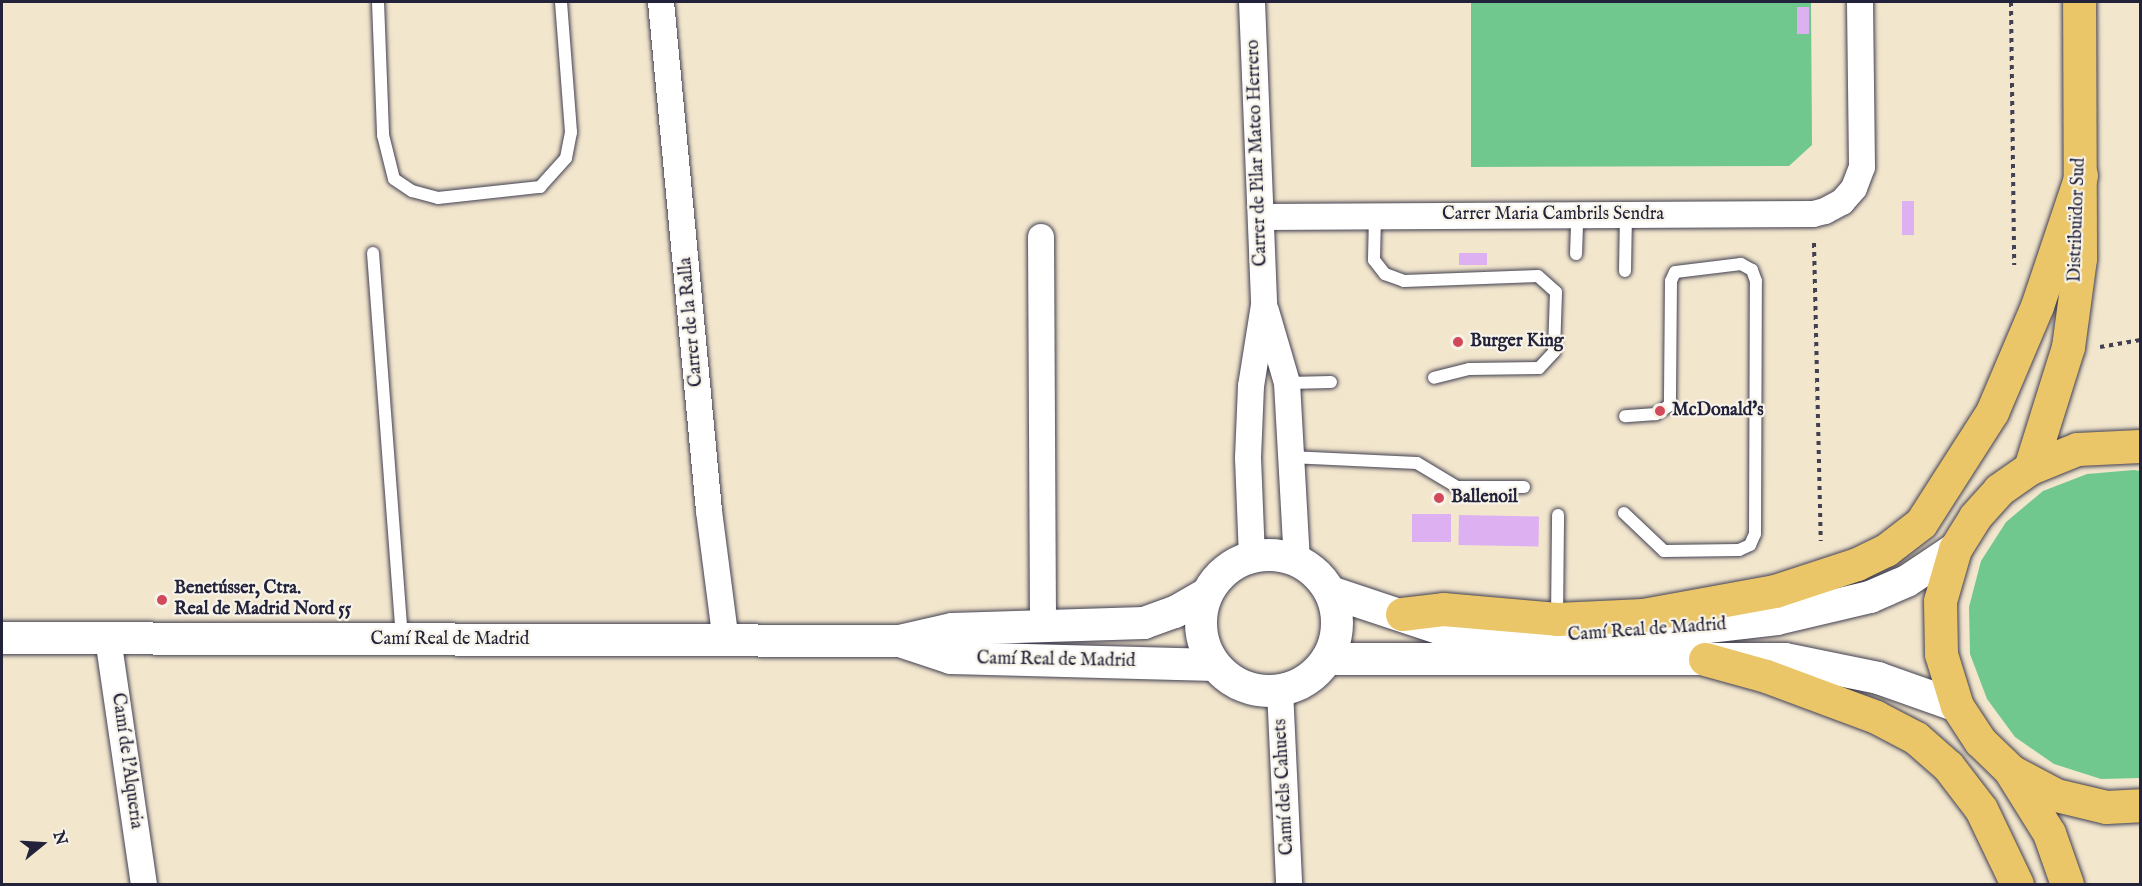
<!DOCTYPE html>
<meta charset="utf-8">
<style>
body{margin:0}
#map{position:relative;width:2142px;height:886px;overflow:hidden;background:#f2e6cd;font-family:"IM FELL English",serif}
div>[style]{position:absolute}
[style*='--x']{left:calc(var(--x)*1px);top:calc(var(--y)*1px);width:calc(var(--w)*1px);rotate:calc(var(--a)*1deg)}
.green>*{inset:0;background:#70c88f}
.building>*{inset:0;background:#dcb0f1;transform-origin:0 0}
.path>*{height:4px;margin-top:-2px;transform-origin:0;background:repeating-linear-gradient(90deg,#413f51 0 4.5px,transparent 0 9px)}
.roads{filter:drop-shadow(0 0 2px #413f51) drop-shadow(0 0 2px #413f51)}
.service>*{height:12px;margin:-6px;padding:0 6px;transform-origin:6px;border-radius:6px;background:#fff}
.minor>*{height:26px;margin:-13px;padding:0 13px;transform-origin:13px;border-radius:13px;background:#fff}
.tertiary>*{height:32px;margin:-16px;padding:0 16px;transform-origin:16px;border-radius:16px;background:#fff}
.tertiary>.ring{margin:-16px;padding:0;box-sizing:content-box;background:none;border:32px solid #fff;border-radius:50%}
.trunk>*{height:33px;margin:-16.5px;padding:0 16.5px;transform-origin:16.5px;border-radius:16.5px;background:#ebc669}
.dots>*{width:16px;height:16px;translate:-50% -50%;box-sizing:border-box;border:3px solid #f7f3e8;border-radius:50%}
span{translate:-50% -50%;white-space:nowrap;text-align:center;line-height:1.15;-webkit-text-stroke:4.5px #f7f3e8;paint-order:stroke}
.street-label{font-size:18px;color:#22223b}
.poi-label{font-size:18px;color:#22223b;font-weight:700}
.left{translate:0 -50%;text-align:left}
.frame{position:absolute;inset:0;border:3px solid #22223b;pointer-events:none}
.north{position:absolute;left:12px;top:814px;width:60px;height:60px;-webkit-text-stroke:4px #f7f3e8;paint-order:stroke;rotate:72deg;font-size:16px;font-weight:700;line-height:24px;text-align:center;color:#22223b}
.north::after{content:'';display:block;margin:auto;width:21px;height:27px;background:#22223b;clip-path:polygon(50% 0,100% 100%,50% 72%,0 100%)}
</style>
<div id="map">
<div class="green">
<div style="clip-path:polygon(1471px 2px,1811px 2px,1812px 145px,1789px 166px,1471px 167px)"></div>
<div style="clip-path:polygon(2134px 470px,2140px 471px,2140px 778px,2101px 779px,2054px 764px,2015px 737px,1987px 699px,1970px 654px,1969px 607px,1981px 561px,2006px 522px,2043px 491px,2087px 474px)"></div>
</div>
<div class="building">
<div style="left:1797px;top:7px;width:12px;height:27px"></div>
<div style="left:1902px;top:201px;width:12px;height:34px"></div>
<div style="left:1487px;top:253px;width:12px;height:28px;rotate:90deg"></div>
<div style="left:1412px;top:514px;width:39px;height:28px"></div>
<div style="left:1459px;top:515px;width:80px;height:30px;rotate:1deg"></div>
</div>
<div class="path">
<div style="--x:2011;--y:2;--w:263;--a:89.3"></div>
<div style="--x:1814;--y:243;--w:298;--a:88.7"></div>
<div style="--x:2100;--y:347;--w:41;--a:-9.9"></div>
</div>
<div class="roads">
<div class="service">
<div style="--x:378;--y:2;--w:133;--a:87.8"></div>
<div style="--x:383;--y:135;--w:45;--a:76"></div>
<div style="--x:394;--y:179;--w:22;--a:34"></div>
<div style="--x:412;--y:191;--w:27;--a:15"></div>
<div style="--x:438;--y:198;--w:103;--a:-6.2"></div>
<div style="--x:540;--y:187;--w:39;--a:-48"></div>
<div style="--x:566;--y:158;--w:26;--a:-79"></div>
<div style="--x:571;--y:132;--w:130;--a:-94.4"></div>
<div style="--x:1375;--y:215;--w:45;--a:91.3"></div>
<div style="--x:1374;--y:260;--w:18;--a:52"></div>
<div style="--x:1385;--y:274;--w:20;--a:20"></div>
<div style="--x:1404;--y:281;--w:134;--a:-2.1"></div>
<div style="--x:1538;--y:276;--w:24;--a:42"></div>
<div style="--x:1556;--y:292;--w:60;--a:91.9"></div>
<div style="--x:1554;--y:352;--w:22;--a:133"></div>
<div style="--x:1539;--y:368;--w:70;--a:179.2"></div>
<div style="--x:1469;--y:369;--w:36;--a:166"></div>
<div style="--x:373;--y:253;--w:387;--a:85.7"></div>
<div style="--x:1576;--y:254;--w:38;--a:-88"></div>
<div style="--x:1625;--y:271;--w:55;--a:-89"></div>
<div style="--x:1287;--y:383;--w:44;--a:-1.3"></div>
<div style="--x:1290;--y:457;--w:127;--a:2.7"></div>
<div style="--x:1417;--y:463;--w:47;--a:31"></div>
<div style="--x:1457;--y:487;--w:67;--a:0"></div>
<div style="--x:1624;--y:513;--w:55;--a:43.5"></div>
<div style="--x:1664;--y:551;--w:75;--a:-0.8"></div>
<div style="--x:1739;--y:550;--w:12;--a:-24"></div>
<div style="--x:1750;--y:545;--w:12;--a:-66"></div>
<div style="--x:1755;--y:534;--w:253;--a:-89.8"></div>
<div style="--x:1756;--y:281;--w:12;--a:-110"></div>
<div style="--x:1752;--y:270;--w:13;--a:-151"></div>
<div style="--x:1741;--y:264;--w:66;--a:173.1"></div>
<div style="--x:1675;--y:272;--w:10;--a:114"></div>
<div style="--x:1671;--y:281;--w:124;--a:90.5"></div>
<div style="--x:1670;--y:405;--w:17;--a:147"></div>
<div style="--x:1656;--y:414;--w:31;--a:176"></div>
<div style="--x:1557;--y:618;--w:103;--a:-89.4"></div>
</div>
<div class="minor">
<div style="--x:661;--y:2;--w:511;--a:84.61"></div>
<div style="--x:709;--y:511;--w:132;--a:82.6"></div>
<div style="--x:1252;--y:2;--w:303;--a:87.7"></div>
<div style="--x:1264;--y:305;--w:82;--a:99.1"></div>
<div style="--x:1251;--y:386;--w:72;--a:92.4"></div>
<div style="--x:1248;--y:458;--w:98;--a:87.7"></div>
<div style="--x:1262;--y:217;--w:551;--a:-0.31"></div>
<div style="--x:1813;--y:214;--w:12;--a:-14"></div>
<div style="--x:1825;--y:211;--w:19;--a:-28"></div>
<div style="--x:1842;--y:202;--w:18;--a:-49"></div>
<div style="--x:1854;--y:188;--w:22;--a:-69"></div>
<div style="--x:1862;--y:167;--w:165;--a:-90.7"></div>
<div style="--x:1041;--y:237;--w:387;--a:89.7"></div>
<div style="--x:1266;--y:311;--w:75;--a:73.7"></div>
<div style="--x:1287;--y:383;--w:177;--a:86.8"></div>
<div style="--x:108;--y:638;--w:249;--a:81.7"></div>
<div style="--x:1280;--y:690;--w:194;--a:87.3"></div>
</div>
<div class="tertiary">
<div class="ring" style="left:1201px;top:555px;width:104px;height:104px"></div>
<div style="--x:1330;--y:592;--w:120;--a:18.4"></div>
<div style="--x:1444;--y:630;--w:92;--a:4.4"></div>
<div style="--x:1536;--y:637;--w:112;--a:-1.5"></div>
<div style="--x:1648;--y:634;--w:130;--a:-6.6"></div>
<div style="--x:1777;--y:619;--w:96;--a:-13.3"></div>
<div style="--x:1870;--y:597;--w:40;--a:-23.4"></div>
<div style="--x:1907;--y:581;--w:58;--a:-33.7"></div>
<div style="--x:2;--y:638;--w:897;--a:0.19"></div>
<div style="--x:899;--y:641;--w:54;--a:-12.8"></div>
<div style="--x:952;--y:629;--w:192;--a:-1.8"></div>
<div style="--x:1144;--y:623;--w:33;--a:-20"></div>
<div style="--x:1175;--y:612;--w:36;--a:-30"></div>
<div style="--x:900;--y:641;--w:54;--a:18.4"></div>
<div style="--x:951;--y:658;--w:264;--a:1.5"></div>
<div style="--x:1327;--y:659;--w:458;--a:0"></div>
<div style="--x:1785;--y:659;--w:95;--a:11.5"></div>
<div style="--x:1878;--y:678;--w:84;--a:19.5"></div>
</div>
<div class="trunk">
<div style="--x:2140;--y:446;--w:63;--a:177.3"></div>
<div style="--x:2077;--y:449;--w:51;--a:158"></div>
<div style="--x:2030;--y:468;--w:38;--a:145"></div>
<div style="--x:1999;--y:490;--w:36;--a:132"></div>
<div style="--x:1975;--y:517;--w:38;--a:122"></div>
<div style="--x:1955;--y:549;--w:54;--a:106.1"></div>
<div style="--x:1940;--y:601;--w:53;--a:88.9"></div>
<div style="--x:1941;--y:654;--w:54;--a:72.9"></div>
<div style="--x:1957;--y:706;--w:42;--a:56.7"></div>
<div style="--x:1980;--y:741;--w:43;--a:44.1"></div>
<div style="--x:2011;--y:771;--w:51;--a:28.1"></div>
<div style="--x:2056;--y:795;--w:51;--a:13.5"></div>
<div style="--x:2106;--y:807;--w:34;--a:-3"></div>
<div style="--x:2030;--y:468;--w:127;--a:-72.6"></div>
<div style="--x:2068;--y:347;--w:90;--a:-82.3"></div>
<div style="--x:2080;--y:258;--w:256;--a:-90.2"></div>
<div style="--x:1402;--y:614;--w:41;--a:-7"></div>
<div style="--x:1443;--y:609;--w:114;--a:5"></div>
<div style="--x:1557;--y:619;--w:86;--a:-2.7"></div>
<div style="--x:1643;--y:615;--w:134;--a:-10.3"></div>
<div style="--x:1775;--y:591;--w:86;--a:-18.2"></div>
<div style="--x:1857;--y:564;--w:32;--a:-26"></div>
<div style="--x:1886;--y:550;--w:44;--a:-37.6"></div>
<div style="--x:1921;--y:523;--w:132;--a:-57.4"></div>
<div style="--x:1992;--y:412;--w:115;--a:-67"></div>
<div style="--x:2037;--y:306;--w:138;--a:-71.4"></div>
<div style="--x:1705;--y:659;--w:63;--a:15.6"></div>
<div style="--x:1766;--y:676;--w:117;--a:20.4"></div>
<div style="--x:1876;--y:717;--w:45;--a:27.7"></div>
<div style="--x:1916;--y:738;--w:43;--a:41.2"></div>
<div style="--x:1948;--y:766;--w:54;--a:52.5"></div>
<div style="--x:1981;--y:809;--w:83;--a:64.4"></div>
<div style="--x:2011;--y:772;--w:72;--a:58.1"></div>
<div style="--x:2049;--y:833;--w:54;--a:70.6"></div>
</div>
</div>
<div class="dots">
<div style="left:1458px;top:342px;background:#d1495b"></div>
<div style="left:1660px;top:411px;background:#d1495b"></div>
<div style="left:1439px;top:498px;background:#d1495b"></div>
<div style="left:162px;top:600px;background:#d1495b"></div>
</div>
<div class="street-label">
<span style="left:1258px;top:153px;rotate:-92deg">Carrer de Pilar Mateo Herrero</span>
<span style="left:1553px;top:215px">Carrer Maria Cambrils Sendra</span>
<span style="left:2078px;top:220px;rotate:-88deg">Distribuïdor Sud</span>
<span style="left:692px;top:322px;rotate:-95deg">Carrer de la Ralla</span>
<span style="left:1647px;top:631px;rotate:-4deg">Camí Real de Madrid</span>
<span style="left:450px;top:640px">Camí Real de Madrid</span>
<span style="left:1056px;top:661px;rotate:1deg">Camí Real de Madrid</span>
<span style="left:126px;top:761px;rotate:82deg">Camí de l'Alqueria</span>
<span style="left:1285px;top:787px;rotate:-93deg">Camí dels Cahuets</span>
</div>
<div class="poi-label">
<span class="left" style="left:1470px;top:342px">Burger King</span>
<span class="left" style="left:1672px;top:411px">McDonald's</span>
<span class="left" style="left:1451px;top:498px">Ballenoil</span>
<span class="left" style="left:174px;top:600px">Benetússer, Ctra.<br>Real de Madrid Nord 55</span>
</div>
<div class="frame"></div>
<div class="north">N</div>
</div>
